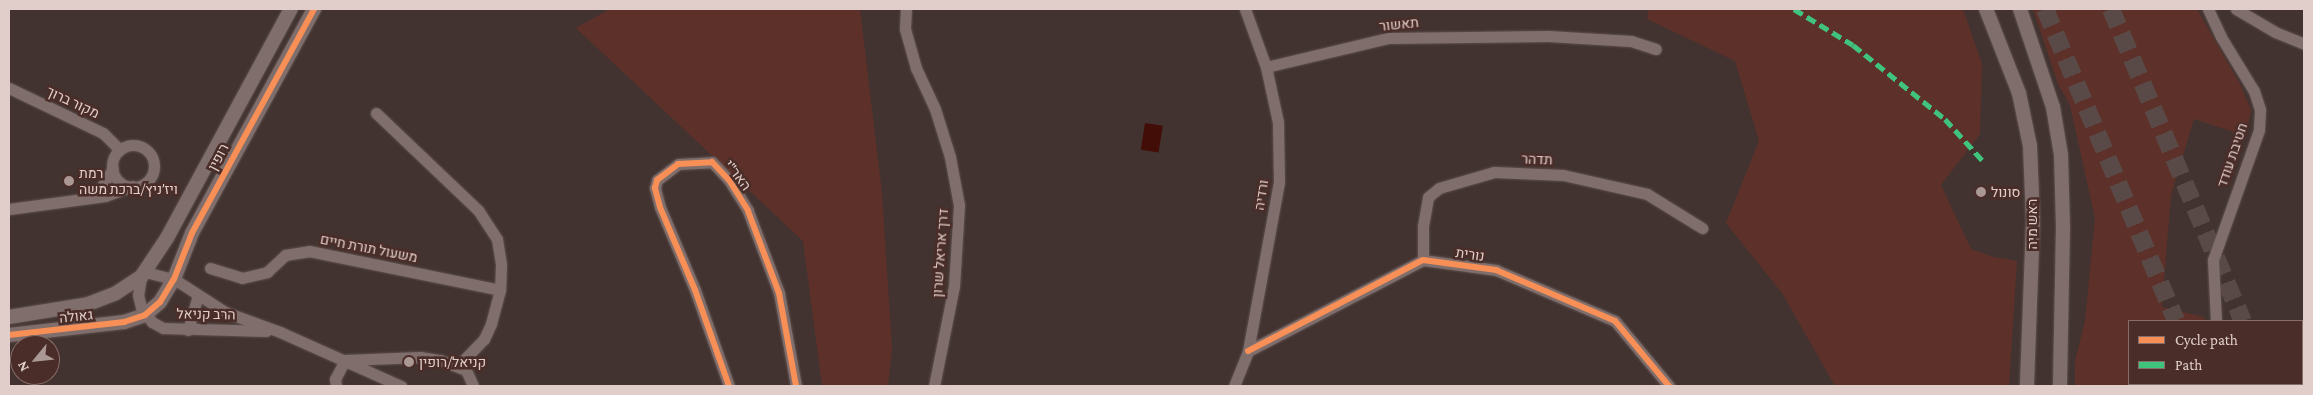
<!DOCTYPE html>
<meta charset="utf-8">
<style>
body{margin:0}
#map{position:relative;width:2313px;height:395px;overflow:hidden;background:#423330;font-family:"Crimson Pro",Heebo,serif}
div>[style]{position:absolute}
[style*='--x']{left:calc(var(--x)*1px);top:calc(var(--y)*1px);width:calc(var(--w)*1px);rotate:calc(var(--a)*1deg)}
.green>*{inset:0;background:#5d3129}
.water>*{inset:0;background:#430d07;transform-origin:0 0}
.trunk-tunnel>*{height:18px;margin-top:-9px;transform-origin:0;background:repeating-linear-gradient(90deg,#5a4a47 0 18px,transparent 0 27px)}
.roads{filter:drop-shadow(0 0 1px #5d504d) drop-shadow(0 0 1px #5d504d)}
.minor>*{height:11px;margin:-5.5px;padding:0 5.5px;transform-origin:5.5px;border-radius:5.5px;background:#806e6c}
.minor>.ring{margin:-5.5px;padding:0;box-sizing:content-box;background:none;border:11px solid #806e6c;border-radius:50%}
.tertiary>*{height:14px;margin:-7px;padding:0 7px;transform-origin:7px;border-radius:7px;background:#806e6c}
.quiet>*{height:5px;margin-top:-2.5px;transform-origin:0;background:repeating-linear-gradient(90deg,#40c37c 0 10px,transparent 0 15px)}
.cycleway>*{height:6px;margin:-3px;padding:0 3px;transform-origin:3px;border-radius:3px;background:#f78f57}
.dots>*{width:14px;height:14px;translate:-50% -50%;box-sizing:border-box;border:2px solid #4a2d28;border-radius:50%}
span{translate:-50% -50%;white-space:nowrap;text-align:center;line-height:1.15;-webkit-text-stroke:5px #4a2d28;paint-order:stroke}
.street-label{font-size:14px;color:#e1ceca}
.poi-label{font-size:14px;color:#e1ceca}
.left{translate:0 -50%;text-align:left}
.frame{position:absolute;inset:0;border:10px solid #e1ceca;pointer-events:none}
.legend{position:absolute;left:2128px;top:320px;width:175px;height:65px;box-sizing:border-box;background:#4a2d28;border:1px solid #866d69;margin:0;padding:6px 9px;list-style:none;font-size:15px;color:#e1ceca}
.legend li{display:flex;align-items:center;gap:10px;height:25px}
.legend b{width:25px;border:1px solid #866d69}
.north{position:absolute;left:10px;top:335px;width:50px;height:50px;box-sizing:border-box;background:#4a2d28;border:1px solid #866d69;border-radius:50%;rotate:242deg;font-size:14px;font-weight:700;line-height:20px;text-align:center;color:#e1ceca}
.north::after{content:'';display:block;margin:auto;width:18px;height:22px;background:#a99894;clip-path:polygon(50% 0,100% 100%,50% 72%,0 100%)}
</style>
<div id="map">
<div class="green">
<div style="clip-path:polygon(610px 9px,860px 9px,882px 193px,892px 348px,888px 386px,822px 386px,803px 241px,576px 28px)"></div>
<div style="clip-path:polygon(1649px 9px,1963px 9px,1982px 64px,1980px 134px,1941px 185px,1971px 249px,1993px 257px,2017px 261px,2009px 386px,1835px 386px,1782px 293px,1726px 223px,1759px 141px,1735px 61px,1647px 19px)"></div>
<div style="clip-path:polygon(2033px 9px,2197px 9px,2241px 86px,2251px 110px,2246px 136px,2194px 119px,2171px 195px,2162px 307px,2204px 317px,2205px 321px,2129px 321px,2129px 384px,2229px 386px,2075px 386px,2075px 361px,2085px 321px,2095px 218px,2070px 105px,2058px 84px)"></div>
</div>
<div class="water">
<div style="left:1145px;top:123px;width:18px;height:27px;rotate:9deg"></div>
</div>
<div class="trunk-tunnel">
<div style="--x:2045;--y:9;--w:338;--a:67.2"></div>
<div style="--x:2111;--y:9;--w:339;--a:67.1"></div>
<div style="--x:2202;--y:384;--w:2;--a:63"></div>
<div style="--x:2269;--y:384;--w:2;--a:63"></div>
</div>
<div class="roads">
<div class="minor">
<div style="--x:906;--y:9;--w:20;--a:93"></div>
<div style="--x:905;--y:29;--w:41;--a:74.2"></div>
<div style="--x:916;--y:68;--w:45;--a:65.1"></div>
<div style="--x:935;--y:109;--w:50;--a:72.6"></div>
<div style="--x:950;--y:157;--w:49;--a:79.4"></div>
<div style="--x:959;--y:205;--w:81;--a:93.5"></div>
<div style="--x:954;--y:286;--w:102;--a:101.3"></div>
<div style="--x:2208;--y:9;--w:31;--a:65"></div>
<div style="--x:2221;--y:37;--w:63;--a:58.6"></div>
<div style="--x:2254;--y:91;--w:20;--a:72"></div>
<div style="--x:2260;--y:110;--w:20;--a:93"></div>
<div style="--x:2259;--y:130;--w:138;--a:109.5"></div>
<div style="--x:2213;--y:260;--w:61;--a:87.2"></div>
<div style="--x:2236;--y:9;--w:45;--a:30.5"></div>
<div style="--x:2275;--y:32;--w:31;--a:22"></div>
<div style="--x:1266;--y:67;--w:125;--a:-13.4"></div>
<div style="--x:1388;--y:38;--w:160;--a:-0.7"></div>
<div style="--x:1548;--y:36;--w:83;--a:3.4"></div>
<div style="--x:1631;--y:41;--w:26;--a:18"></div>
<div style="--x:9;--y:88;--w:104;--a:25.6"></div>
<div style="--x:103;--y:133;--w:24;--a:45"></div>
<div style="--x:376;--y:113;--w:141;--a:43.6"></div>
<div style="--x:478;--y:210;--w:35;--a:57"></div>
<div style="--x:497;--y:239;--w:26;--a:81"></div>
<div style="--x:501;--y:265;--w:25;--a:92"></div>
<div style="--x:500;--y:290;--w:35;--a:105"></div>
<div style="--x:491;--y:324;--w:17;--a:115"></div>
<div style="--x:484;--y:339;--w:37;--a:134"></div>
<div class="ring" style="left:112px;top:145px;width:31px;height:31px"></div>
<div style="--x:87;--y:195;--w:16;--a:-27"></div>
<div style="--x:101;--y:188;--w:23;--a:-59"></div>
<div style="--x:9;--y:209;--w:97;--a:-7.7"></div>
<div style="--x:105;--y:196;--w:29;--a:-20"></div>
<div style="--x:1423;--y:260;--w:34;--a:-90"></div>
<div style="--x:1423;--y:226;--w:29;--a:-80"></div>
<div style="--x:1428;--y:197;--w:14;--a:-39"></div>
<div style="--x:1439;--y:188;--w:57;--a:-16.2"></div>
<div style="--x:1494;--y:172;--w:69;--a:2.5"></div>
<div style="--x:1563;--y:175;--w:86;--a:12.7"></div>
<div style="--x:1647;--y:194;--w:65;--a:31.7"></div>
<div style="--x:210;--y:268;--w:34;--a:17"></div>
<div style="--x:242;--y:278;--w:26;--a:-13"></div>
<div style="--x:267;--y:272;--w:25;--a:-43"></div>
<div style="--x:285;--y:255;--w:24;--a:-9"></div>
<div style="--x:309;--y:251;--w:195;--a:11.5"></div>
<div style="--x:145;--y:272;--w:30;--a:14"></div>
<div style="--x:174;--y:279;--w:61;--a:32.9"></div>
<div style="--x:225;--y:312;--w:59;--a:20"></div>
<div style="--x:280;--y:332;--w:133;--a:24.1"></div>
<div style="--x:141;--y:277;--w:18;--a:99"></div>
<div style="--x:138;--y:295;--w:12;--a:76"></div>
<div style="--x:141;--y:307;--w:19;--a:54"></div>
<div style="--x:152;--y:322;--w:13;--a:29"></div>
<div style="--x:163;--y:328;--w:103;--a:1.7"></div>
<div style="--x:188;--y:330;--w:35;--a:-74"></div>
<div style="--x:1248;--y:351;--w:197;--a:-27.5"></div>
<div style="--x:1423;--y:260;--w:74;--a:7.8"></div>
<div style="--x:1496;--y:270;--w:129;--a:23.2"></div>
<div style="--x:1615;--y:321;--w:85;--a:50.3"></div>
<div style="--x:336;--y:386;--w:7;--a:-98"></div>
<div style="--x:335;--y:379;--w:21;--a:-62"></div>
<div style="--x:345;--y:360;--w:75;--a:-2.3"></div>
<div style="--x:420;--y:357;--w:20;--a:9"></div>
<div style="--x:440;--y:360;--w:28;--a:21"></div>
<div style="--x:466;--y:370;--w:17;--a:66"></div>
<div style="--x:729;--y:386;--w:102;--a:-109.5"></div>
<div style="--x:695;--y:290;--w:90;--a:-112.9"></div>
<div style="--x:660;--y:207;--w:20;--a:-105"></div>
<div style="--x:655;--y:188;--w:8;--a:-76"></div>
<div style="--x:657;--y:180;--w:26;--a:-37"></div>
<div style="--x:678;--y:164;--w:34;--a:-3"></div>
<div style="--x:712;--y:162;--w:25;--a:47"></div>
<div style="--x:729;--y:180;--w:36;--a:58"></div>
<div style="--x:748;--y:211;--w:88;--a:69.3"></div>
<div style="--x:779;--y:293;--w:95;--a:79.6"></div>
<div style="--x:1234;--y:386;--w:38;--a:-68"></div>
<div style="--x:1248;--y:351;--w:172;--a:-79.6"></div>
<div style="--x:1279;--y:182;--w:60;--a:-91"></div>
<div style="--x:1278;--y:122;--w:56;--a:-102.3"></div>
<div style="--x:1266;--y:67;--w:62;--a:-109.9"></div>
</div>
<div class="tertiary">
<div style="--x:1986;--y:9;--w:90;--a:68.6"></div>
<div style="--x:2019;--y:93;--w:54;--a:78.3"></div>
<div style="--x:2030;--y:146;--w:75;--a:87.7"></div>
<div style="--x:2033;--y:221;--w:165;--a:92.1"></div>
<div style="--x:2020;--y:9;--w:103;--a:71.4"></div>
<div style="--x:2053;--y:107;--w:49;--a:80.5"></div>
<div style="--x:2061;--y:155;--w:72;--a:88.4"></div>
<div style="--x:2063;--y:227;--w:159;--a:91.1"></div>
<div style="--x:9;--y:317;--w:80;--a:-9.3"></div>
<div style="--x:88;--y:304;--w:30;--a:-21"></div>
<div style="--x:116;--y:293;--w:30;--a:-33"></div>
<div style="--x:141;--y:277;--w:47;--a:-56.3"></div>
<div style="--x:167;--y:238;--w:260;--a:-61.6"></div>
<div style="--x:9;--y:335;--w:116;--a:-6.4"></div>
<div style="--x:124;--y:322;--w:22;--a:-18"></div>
<div style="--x:145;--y:315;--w:20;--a:-41"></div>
<div style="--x:160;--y:302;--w:27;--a:-59"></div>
<div style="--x:174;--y:279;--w:49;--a:-68.6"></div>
<div style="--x:192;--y:233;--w:255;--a:-61.4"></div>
</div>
</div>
<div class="quiet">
<div style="--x:1794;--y:9;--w:69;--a:31.4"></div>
<div style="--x:1853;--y:45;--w:118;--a:38.8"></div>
<div style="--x:1945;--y:119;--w:57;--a:47.9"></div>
<div style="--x:2225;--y:384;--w:2;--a:90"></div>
</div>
<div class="cycleway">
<div style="--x:9;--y:335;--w:116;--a:-6.4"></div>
<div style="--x:124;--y:322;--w:22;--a:-18"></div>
<div style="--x:145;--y:315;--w:20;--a:-41"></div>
<div style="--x:160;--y:302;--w:27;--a:-59"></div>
<div style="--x:174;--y:279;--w:49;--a:-68.6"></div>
<div style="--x:192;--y:233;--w:255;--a:-61.4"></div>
<div style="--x:1248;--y:351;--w:197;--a:-27.5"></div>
<div style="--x:1423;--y:260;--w:74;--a:7.8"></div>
<div style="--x:1496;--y:270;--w:129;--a:23.2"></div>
<div style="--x:1615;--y:321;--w:85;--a:50.3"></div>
<div style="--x:729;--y:386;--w:102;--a:-109.5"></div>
<div style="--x:695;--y:290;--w:90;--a:-112.9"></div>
<div style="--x:660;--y:207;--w:20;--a:-105"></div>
<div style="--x:655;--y:188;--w:8;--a:-76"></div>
<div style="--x:657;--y:180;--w:26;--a:-37"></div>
<div style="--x:678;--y:164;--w:34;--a:-3"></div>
<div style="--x:712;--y:162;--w:25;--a:47"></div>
<div style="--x:729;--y:180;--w:36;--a:58"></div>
<div style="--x:748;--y:211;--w:88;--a:69.3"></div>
<div style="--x:779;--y:293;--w:95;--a:79.6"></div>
</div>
<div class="dots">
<div style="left:69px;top:181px;background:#a99894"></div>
<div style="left:1981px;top:192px;background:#a99894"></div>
<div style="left:409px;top:362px;background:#a99894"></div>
</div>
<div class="street-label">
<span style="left:1399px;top:24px;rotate:-6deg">תאשור</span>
<span style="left:73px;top:102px;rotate:25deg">מקור ברוך</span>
<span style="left:2232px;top:155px;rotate:-71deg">חטיבת עודד</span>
<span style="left:218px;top:157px;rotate:-62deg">רופין</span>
<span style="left:1537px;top:159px;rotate:2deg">תדהר</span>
<span style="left:738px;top:175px;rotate:53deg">האר"י</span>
<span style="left:1261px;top:195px;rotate:-81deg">ורדיה</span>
<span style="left:2032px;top:224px;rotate:-90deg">ראש מיה</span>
<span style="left:369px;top:248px;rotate:11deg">משעול תורת חיים</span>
<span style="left:940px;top:253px;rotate:-86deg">דרך אריאל שרון</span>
<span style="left:1470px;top:254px;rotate:8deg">נורית</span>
<span style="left:206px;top:314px;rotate:1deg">הרב קניאל</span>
<span style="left:76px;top:316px;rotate:-6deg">גאולה</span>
</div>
<div class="poi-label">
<span class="left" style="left:79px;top:181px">רמת<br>ויז׳ניץ/ברכת משה</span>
<span class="left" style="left:1991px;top:192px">סונול</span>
<span class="left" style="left:419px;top:362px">קניאל/רופין</span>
</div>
<div class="frame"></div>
<ul class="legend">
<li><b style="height:6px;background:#f78f57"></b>Cycle path</li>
<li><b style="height:6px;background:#40c37c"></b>Path</li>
</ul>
<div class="north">N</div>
</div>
